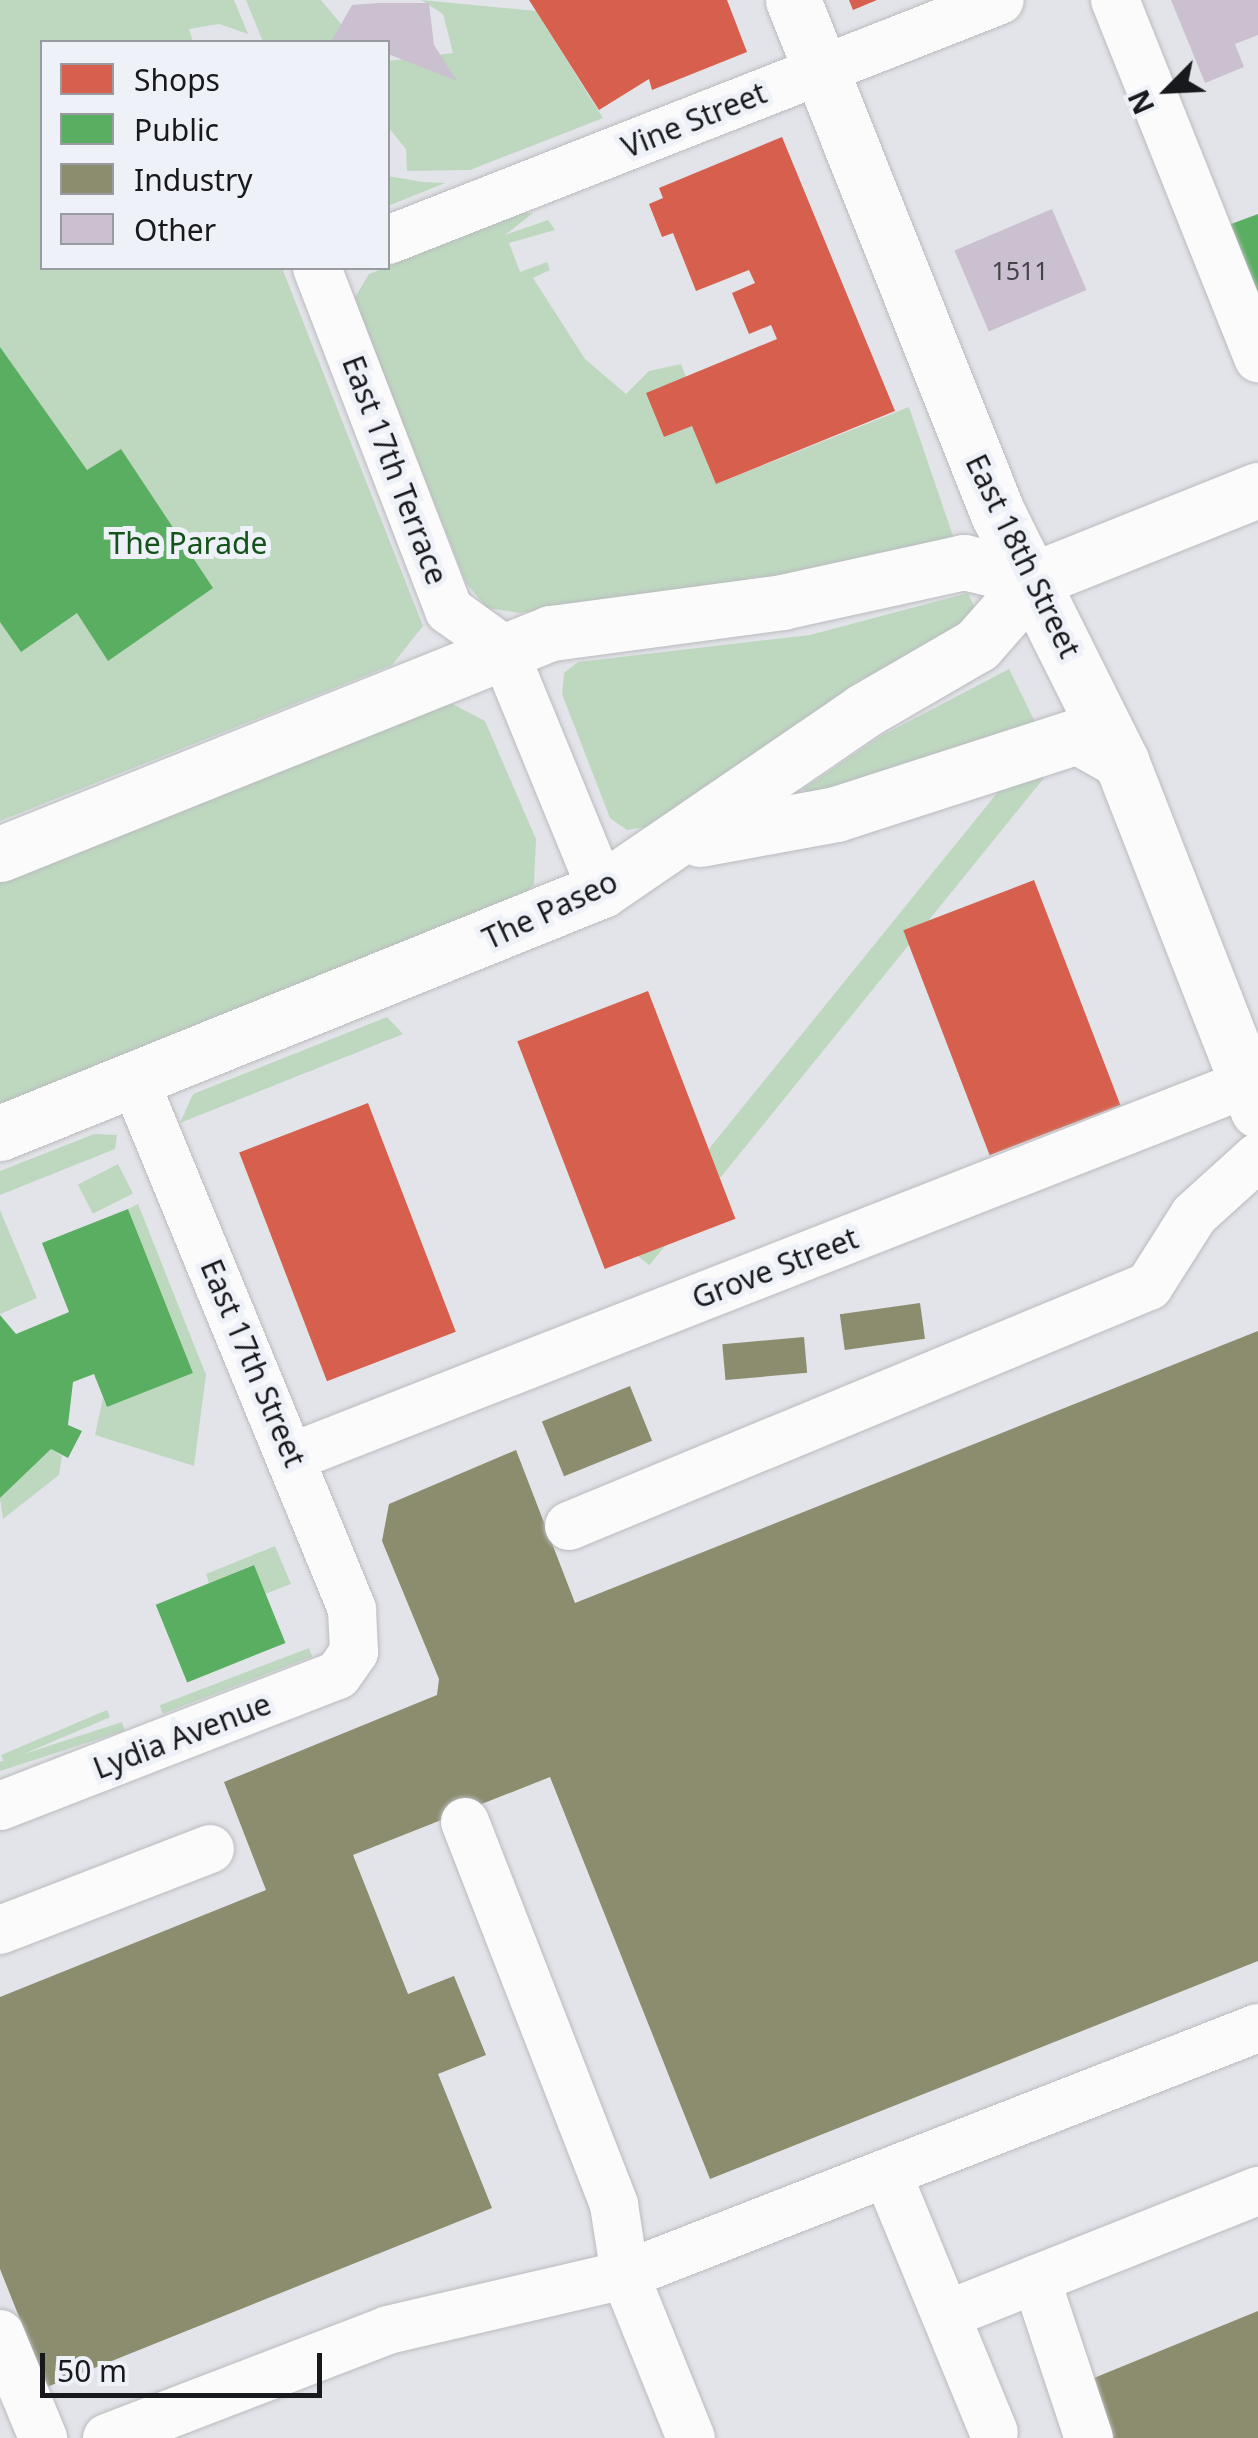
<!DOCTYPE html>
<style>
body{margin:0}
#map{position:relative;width:1258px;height:2438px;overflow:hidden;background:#e3e4e9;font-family:"Noto Sans",sans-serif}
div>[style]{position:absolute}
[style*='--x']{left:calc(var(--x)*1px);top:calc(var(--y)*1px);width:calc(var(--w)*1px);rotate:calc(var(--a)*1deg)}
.green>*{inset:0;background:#bed8c0;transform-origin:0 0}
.shops>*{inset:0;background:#d6604d;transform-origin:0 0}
.public>*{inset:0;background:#5aae61;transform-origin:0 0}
.industry>*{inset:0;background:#8c8c6e;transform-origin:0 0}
.building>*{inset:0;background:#cac0cf;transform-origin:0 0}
.roads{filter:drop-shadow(0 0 2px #babbbe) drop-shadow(0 0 2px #babbbe)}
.minor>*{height:48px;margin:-24px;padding:0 24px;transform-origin:24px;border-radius:24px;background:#fbfbfc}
.major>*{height:55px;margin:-27.5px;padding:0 27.5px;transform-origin:27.5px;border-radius:27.5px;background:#fbfbfc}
span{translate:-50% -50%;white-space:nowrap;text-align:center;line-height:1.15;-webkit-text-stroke:10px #eef1f8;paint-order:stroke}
.number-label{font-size:25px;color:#444349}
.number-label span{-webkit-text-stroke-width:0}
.street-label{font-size:30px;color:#18191c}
.park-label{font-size:30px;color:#15531a}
.legend{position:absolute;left:40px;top:40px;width:350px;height:230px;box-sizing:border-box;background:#eef1f8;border:2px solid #989ba0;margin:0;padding:12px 18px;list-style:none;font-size:30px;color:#18191c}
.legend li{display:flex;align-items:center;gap:20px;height:50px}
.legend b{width:50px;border:2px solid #989ba0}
.north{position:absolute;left:1118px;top:40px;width:100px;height:100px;-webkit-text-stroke:8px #eef1f8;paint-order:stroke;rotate:246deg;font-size:28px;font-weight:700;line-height:40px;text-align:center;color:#18191c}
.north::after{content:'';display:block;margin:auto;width:35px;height:45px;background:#18191c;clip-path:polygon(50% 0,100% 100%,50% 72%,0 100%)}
.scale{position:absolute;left:40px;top:2353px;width:282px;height:45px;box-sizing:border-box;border:5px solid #18191c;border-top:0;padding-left:12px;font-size:30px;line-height:35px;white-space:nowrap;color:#18191c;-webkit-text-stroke:8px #eef1f8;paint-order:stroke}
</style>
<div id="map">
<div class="green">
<div style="clip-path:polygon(0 0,234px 0,248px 34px,219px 24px,189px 29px,193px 42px,42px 42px,42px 268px,282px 268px,423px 626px,392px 665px,0 821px)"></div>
<div style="clip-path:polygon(246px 0,321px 0,356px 42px,263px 42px)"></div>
<div style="clip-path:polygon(421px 0,536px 11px,603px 118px,470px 170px,407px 171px,406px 149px,388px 127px,388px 61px,453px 53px,443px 14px)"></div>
<div style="clip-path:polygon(388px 176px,423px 182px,445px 183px,388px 206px)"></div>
<div style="clip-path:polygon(522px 213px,533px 213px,505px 235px,548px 220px,555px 230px,509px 243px,520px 272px,547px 262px,550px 270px,533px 278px,585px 359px,626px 394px,649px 371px,681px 364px,686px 377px,647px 393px,664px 437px,692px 426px,716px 484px,909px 407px,953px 536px,881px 562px,520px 613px,487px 608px,466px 583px,354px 299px,369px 274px)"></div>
<div style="clip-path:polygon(968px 593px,979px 618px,855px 683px,669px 823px,627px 830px,610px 818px,562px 694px,564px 673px,578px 662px,810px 635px)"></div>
<div style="clip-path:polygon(1009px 669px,1038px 728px,811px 804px,803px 789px,881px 736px)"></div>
<div style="clip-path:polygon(447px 701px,485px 721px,536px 839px,534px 885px,516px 901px,0 1109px,0 874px)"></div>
<div style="left:1023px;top:761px;width:27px;height:627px;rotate:39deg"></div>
<div style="clip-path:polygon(387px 1017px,403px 1034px,180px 1123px,193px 1094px)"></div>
<div style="clip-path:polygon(94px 1134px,117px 1135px,115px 1149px,0 1195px,0 1171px)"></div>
<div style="left:118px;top:1164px;width:33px;height:45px;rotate:63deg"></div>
<div style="clip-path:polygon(138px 1204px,206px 1375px,194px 1466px,95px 1435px,103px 1398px,107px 1407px,193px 1373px,128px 1209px)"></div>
<div style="clip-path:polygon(0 1210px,37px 1298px,0 1314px)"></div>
<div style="clip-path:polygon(51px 1449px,62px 1456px,59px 1475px,3px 1519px,0 1498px)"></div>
<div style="clip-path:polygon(275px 1546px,291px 1584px,265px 1594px,253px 1565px,209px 1583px,206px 1574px)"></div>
<div style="left:309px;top:1648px;width:9px;height:160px;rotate:69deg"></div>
<div style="left:107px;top:1710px;width:8px;height:115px;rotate:67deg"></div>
<div style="left:122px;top:1722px;width:9px;height:131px;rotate:72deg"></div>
</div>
<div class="shops">
<div style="clip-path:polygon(529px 0,727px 0,747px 52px,652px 90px,649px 79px,599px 110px)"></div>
<div style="clip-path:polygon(849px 0,877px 0,853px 10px)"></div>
<div style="clip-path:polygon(782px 137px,895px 411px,716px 484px,692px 426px,664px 437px,646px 393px,777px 339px,771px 325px,749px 334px,732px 293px,755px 283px,749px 270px,696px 291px,673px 233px,662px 237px,649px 204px,663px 198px,659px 188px)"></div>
<div style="left:1034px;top:880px;width:241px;height:140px;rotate:69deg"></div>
<div style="left:648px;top:991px;width:244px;height:140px;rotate:69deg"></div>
<div style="left:368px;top:1103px;width:245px;height:138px;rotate:69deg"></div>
</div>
<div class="public">
<div style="clip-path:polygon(1258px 214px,1258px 337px,1215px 230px)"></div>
<div style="clip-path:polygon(0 347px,87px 470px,121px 449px,213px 588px,108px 661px,77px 613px,21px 652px,0 622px)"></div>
<div style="clip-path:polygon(128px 1209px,193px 1373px,107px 1407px,94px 1374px,73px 1382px,68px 1425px,82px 1431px,68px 1458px,51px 1449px,0 1498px,0 1315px,16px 1334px,69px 1312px,42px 1243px)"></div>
<div style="left:254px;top:1565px;width:84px;height:106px;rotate:68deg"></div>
</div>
<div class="industry">
<div style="left:920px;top:1303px;width:36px;height:81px;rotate:82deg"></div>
<div style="clip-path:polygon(1258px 1331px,1258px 1961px,710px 2179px,550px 1777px,353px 1855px,408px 1994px,454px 1976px,486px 2055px,438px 2074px,492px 2208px,47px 2387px,0 2269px,0 1997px,266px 1890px,224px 1782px,437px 1695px,439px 1679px,382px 1541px,389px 1504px,516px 1450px,575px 1603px)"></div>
<div style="left:804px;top:1337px;width:36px;height:82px;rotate:85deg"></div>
<div style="left:630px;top:1386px;width:59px;height:95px;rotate:68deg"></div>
<div style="clip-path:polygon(1258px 2311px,1258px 2438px,1113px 2438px,1089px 2380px)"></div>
</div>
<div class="building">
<div style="clip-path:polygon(1171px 0,1258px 0,1258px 35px,1235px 44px,1244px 67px,1205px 83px)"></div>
<div style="clip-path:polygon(378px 3px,429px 3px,434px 45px,457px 81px,388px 54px,388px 42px,331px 42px,352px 5px)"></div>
<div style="left:1052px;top:209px;width:88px;height:106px;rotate:67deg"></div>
</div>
<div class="roads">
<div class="minor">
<div style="--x:1115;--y:0;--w:386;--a:68.2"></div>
<div style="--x:388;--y:240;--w:657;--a:-21.41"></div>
<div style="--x:317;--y:268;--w:367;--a:68.9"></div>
<div style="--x:449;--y:610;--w:67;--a:35.8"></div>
<div style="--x:503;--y:649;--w:261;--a:67.7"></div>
<div style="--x:292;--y:1457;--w:1037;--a:-21.37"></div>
<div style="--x:569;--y:1526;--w:628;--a:-22.48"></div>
<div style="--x:1149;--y:1286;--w:84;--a:-57.6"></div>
<div style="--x:1194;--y:1215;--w:86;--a:-42.2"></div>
<div style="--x:0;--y:1806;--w:362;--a:-21.2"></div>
<div style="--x:338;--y:1675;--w:28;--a:-55"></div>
<div style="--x:354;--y:1652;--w:43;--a:-92.7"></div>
<div style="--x:352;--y:1609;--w:573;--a:-112.36"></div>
<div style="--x:465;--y:1822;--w:411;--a:68.7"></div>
<div style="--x:614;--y:2205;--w:71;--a:81.1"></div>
<div style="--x:625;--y:2275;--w:176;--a:68"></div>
<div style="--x:0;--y:1930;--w:225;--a:-21.1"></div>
<div style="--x:887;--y:2173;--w:280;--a:67.6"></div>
<div style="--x:1036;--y:2279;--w:168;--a:71.6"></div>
<div style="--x:946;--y:2315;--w:336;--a:-21.7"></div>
<div style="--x:0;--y:2334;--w:113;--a:67.5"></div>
<div style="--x:107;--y:2438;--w:301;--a:-21"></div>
<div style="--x:388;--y:2330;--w:243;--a:-13.1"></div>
<div style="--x:625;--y:2275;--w:679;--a:-21.32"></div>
</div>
<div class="major">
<div style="--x:793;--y:0;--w:553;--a:68.26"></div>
<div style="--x:998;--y:514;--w:276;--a:63.5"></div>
<div style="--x:1121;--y:761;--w:375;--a:68.6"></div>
<div style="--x:700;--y:839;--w:138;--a:-10.4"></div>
<div style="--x:836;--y:814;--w:253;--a:-17.9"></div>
<div style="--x:1077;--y:736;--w:51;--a:29.6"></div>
<div style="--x:0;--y:854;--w:594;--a:-21.86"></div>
<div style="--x:551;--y:633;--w:233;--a:-7.6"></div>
<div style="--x:782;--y:602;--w:186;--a:-12.4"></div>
<div style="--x:964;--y:562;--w:73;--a:13.5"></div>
<div style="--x:0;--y:1133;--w:649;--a:-21.98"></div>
<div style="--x:602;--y:890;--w:316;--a:-34.4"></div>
<div style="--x:863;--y:711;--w:132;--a:-30.1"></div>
<div style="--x:977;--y:645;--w:88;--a:-48.7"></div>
<div style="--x:1035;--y:579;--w:240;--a:-21.8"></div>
</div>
</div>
<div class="number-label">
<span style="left:1020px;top:270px">1511</span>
</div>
<div class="street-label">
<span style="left:694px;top:120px;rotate:-22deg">Vine Street</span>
<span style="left:395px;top:470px;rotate:69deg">East 17th Terrace</span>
<span style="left:1023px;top:556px;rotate:64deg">East 18th Street</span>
<span style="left:550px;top:910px;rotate:-25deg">The Paseo</span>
<span style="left:775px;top:1268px;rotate:-21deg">Grove Street</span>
<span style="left:253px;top:1363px;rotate:67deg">East 17th Street</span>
<span style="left:182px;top:1736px;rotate:-21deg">Lydia Avenue</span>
</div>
<div class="park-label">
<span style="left:188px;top:543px">The Parade</span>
</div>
<ul class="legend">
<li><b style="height:28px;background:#d6604d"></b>Shops</li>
<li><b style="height:28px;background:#5aae61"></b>Public</li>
<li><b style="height:28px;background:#8c8c6e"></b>Industry</li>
<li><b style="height:28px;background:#cac0cf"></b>Other</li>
</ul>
<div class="north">N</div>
<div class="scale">50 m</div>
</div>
